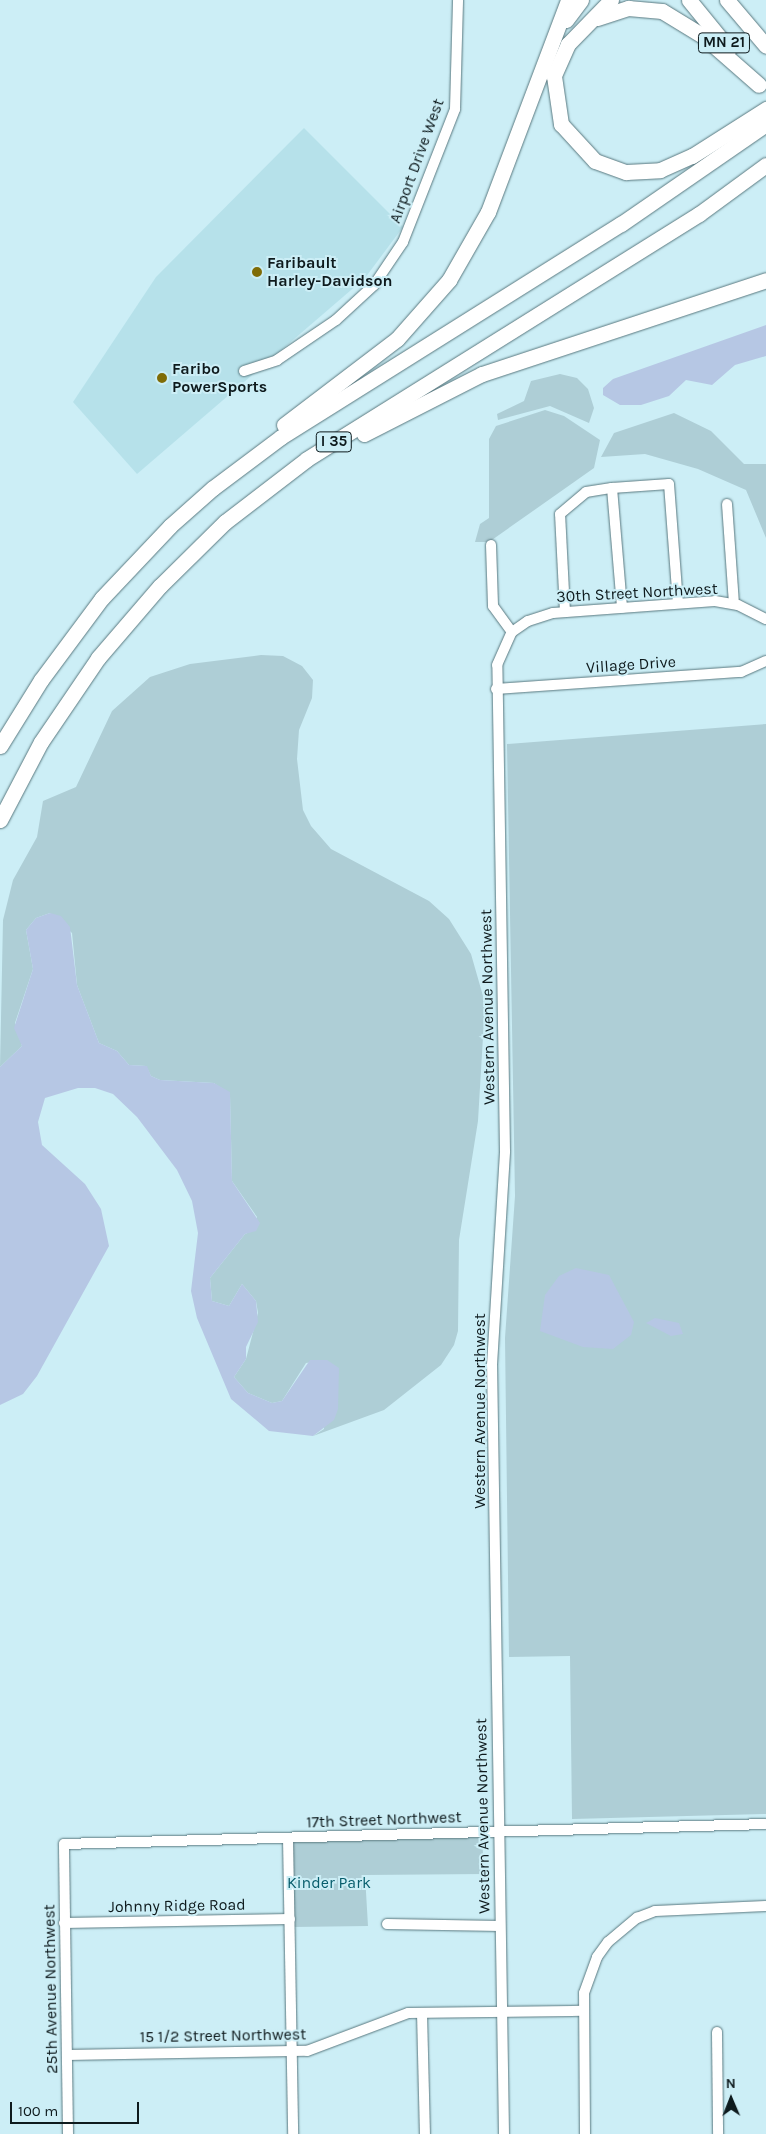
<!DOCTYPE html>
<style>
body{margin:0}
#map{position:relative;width:766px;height:2134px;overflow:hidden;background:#cceef6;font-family:Karla,sans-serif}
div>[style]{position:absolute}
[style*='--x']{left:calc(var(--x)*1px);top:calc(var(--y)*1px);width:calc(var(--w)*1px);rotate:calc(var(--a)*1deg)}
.built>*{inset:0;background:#b6e1ea}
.green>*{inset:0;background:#aeced6}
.water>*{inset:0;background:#b6c7e4}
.roads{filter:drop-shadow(0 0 1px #59787f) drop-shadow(0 0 1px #59787f)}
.minor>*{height:10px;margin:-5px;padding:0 5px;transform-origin:5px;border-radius:5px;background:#fff}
.highway>*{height:15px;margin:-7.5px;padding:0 7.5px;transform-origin:7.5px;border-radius:7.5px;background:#fff}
.dots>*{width:14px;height:14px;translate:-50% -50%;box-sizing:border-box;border:2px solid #cceef6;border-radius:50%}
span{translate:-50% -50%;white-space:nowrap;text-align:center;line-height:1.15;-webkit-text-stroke:4px #cceef6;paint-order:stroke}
.shield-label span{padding:1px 4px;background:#cceef6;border:1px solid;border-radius:4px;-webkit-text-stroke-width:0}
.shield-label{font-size:15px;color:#0e1a1d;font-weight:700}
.street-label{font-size:16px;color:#0e1a1d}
.poi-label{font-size:16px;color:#0e1a1d;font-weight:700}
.left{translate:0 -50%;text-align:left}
.park-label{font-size:16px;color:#075d6c}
.north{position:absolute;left:706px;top:2074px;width:50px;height:50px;-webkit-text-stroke:4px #cceef6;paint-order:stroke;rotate:359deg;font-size:14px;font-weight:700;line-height:20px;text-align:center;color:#0e1a1d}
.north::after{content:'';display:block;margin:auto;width:18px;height:22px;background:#0e1a1d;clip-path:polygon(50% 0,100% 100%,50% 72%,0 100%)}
.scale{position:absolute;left:10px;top:2102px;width:129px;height:22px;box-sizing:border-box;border:2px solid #0e1a1d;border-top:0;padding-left:6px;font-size:15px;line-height:18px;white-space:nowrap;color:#0e1a1d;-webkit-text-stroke:4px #cceef6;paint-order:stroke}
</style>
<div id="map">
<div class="built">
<div style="clip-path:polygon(304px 128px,403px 227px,365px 278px,137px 474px,73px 402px,156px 277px)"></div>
</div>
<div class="green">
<div style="clip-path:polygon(560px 374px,577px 378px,588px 389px,594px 408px,589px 423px,550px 406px,498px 420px,497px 414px,524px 401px,531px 381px)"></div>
<div style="clip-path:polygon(545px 410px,564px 416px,600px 440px,594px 468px,489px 542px,475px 542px,480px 524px,489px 518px,489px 439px,496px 426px)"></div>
<div style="clip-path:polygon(674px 413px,711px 431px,744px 464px,766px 464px,766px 538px,746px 490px,698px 469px,645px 454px,601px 457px,614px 433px)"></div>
<div style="clip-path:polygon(261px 655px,283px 656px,302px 666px,313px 680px,312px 698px,299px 730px,297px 759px,303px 810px,311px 826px,331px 849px,429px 901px,449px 919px,471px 954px,485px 1003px,478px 1121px,459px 1240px,458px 1331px,454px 1345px,441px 1365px,384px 1410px,313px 1436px,324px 1429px,327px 1360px,306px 1363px,282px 1401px,272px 1403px,248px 1393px,234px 1377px,246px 1359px,258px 1313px,256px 1301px,242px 1284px,229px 1306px,212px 1301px,210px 1278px,245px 1234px,252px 1231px,257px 1217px,232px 1181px,230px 1096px,214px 1083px,160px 1080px,151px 1076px,146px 1066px,129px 1065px,117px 1051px,99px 1043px,77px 985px,72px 933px,50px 913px,36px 918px,26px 930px,33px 969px,15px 1023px,22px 1046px,0 1067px,3px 920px,13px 880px,37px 837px,43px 801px,76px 787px,112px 711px,150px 677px,190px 664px)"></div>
<div style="clip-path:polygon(766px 724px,766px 1814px,572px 1819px,570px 1656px,509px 1657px,505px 1338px,515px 1196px,507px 744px)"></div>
<div style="clip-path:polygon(482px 1835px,484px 1874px,365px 1875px,368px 1926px,293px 1927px,292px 1841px)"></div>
</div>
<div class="water">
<div style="clip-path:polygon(766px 325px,766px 356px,735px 365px,712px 385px,686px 380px,669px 396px,641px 405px,620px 405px,603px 395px,603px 388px,613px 379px)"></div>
<div style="clip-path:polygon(50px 913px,61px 916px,70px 927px,77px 985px,99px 1043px,117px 1051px,129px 1065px,147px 1066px,151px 1076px,160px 1080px,214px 1083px,230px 1092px,232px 1181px,260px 1223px,256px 1231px,245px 1234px,210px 1278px,212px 1301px,229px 1306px,242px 1284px,256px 1301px,258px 1322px,246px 1347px,246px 1359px,234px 1377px,248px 1393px,272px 1403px,282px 1401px,310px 1360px,327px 1360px,339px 1368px,338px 1409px,334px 1420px,313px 1436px,269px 1431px,231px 1399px,197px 1318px,191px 1291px,198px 1233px,192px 1201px,177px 1170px,137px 1117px,113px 1094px,95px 1088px,78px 1088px,45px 1098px,38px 1122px,42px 1145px,85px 1184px,101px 1209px,109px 1246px,37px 1376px,23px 1394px,0 1405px,0 1067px,22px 1046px,14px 1028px,33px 969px,26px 930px,36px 918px)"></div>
<div style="clip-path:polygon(576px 1268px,609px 1275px,634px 1322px,631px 1335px,613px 1349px,583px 1347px,540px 1331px,545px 1295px,559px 1276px)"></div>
<div style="clip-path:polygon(655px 1318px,679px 1323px,683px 1334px,671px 1336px,646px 1323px)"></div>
</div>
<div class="roads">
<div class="minor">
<div style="--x:244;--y:371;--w:35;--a:-18"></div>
<div style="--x:277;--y:360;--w:71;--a:-34.1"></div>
<div style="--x:336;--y:320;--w:52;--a:-42.6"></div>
<div style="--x:374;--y:285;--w:52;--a:-56"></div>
<div style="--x:403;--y:242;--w:143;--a:-68.6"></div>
<div style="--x:455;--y:109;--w:109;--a:-88.4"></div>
<div style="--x:612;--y:488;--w:120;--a:85.2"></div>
<div style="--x:727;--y:504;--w:100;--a:86"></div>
<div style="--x:491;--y:545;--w:61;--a:88.1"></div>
<div style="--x:493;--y:606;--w:32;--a:54"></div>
<div style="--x:565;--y:612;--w:98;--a:-92.9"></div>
<div style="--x:560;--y:514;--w:34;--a:-40"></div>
<div style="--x:586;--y:492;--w:26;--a:-9"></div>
<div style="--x:612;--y:488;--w:57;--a:-4"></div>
<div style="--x:669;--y:484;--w:119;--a:85.7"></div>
<div style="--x:496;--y:689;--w:246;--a:-4"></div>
<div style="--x:741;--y:672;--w:27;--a:-24"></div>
<div style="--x:288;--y:1838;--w:296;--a:89"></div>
<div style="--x:64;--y:1923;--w:226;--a:-1"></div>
<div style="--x:387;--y:1924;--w:113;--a:1"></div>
<div style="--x:422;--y:2013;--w:121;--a:88.6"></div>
<div style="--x:717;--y:2032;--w:102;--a:89.4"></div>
<div style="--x:67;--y:2055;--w:240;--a:-1"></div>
<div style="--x:307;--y:2051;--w:108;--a:-20.6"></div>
<div style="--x:408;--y:2013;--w:174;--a:-0.7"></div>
<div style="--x:68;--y:2134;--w:290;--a:-90.8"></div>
<div style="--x:64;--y:1844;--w:702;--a:-1.63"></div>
<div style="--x:504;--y:2134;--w:769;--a:-90.89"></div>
<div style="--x:492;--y:1365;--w:214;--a:-86.5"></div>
<div style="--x:505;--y:1151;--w:486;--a:-90.9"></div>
<div style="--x:497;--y:665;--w:36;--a:-66"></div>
<div style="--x:512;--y:632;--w:19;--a:-35"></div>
<div style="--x:528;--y:621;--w:26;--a:-18"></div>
<div style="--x:553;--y:613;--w:162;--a:-4.2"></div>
<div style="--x:715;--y:601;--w:23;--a:10"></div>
<div style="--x:738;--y:605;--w:31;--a:27"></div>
<div style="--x:585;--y:2134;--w:141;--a:-90.4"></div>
<div style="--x:584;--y:1993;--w:38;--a:-70"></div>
<div style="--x:597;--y:1957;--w:19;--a:-54"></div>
<div style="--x:608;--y:1942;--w:38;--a:-40"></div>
<div style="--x:637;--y:1918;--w:19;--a:-21"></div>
<div style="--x:655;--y:1911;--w:111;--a:-2.6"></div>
</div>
<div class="highway">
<div style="--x:611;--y:0;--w:62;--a:134.3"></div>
<div style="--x:568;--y:44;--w:35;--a:114"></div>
<div style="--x:554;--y:76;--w:49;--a:81.7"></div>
<div style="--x:561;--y:124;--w:50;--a:47.4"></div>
<div style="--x:595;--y:161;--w:33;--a:20"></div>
<div style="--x:626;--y:172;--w:34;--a:-3"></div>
<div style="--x:660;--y:170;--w:35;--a:-24"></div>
<div style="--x:692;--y:156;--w:88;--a:-32.4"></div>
<div style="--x:689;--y:0;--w:63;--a:50.8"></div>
<div style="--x:727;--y:0;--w:60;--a:49.7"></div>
<div style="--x:597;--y:18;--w:33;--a:-18"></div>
<div style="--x:628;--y:8;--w:34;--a:5"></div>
<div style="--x:662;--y:11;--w:48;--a:31.4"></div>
<div style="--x:703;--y:36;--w:74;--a:41.2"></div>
<div style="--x:566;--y:20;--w:25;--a:-53"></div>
<div style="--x:284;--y:425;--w:142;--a:-37.3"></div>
<div style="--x:397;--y:339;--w:79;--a:-48.6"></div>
<div style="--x:449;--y:280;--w:78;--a:-60.2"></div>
<div style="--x:488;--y:212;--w:227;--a:-69.3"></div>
<div style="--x:364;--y:434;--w:132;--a:-27"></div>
<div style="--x:482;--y:374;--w:299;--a:-18.3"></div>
<div style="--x:0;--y:746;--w:78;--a:-58.2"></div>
<div style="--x:41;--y:680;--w:102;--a:-53.4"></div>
<div style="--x:102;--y:598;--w:99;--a:-46.6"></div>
<div style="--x:170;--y:526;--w:57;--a:-41.5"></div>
<div style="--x:213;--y:488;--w:85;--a:-36.9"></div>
<div style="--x:281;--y:437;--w:401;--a:-32.1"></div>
<div style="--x:621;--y:224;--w:176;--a:-34.6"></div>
<div style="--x:0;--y:820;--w:88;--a:-62.3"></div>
<div style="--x:41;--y:742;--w:102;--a:-55.8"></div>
<div style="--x:98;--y:658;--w:95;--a:-49.3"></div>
<div style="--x:160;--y:586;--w:91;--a:-44.6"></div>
<div style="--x:225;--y:522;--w:103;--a:-37.5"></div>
<div style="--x:307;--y:459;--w:462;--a:-32"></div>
<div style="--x:699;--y:214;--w:83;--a:-36.2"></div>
</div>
</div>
<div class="dots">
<div style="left:257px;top:272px;background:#7f6c07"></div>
<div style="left:162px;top:378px;background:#7f6c07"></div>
</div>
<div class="shield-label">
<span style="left:724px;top:43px">MN 21</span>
<span style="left:334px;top:442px">I 35</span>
</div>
<div class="street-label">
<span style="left:417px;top:161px;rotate:-70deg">Airport Drive West</span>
<span style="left:637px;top:593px;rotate:-3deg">30th Street Northwest</span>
<span style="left:631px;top:665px;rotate:-4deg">Village Drive</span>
<span style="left:488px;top:1007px;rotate:-91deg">Western Avenue Northwest</span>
<span style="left:480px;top:1411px;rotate:-90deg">Western Avenue Northwest</span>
<span style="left:483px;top:1816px;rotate:-91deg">Western Avenue Northwest</span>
<span style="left:384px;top:1820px;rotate:-2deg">17th Street Northwest</span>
<span style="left:177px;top:1906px;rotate:-1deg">Johnny Ridge Road</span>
<span style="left:51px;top:1989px;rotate:-91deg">25th Avenue Northwest</span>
<span style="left:223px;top:2036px;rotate:-1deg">15 1/2 Street Northwest</span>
</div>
<div class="poi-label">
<span class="left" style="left:267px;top:272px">Faribault<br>Harley-Davidson</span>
<span class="left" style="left:172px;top:378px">Faribo<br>PowerSports</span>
</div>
<div class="park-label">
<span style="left:329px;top:1883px">Kinder Park</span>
</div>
<div class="north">N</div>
<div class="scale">100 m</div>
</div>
